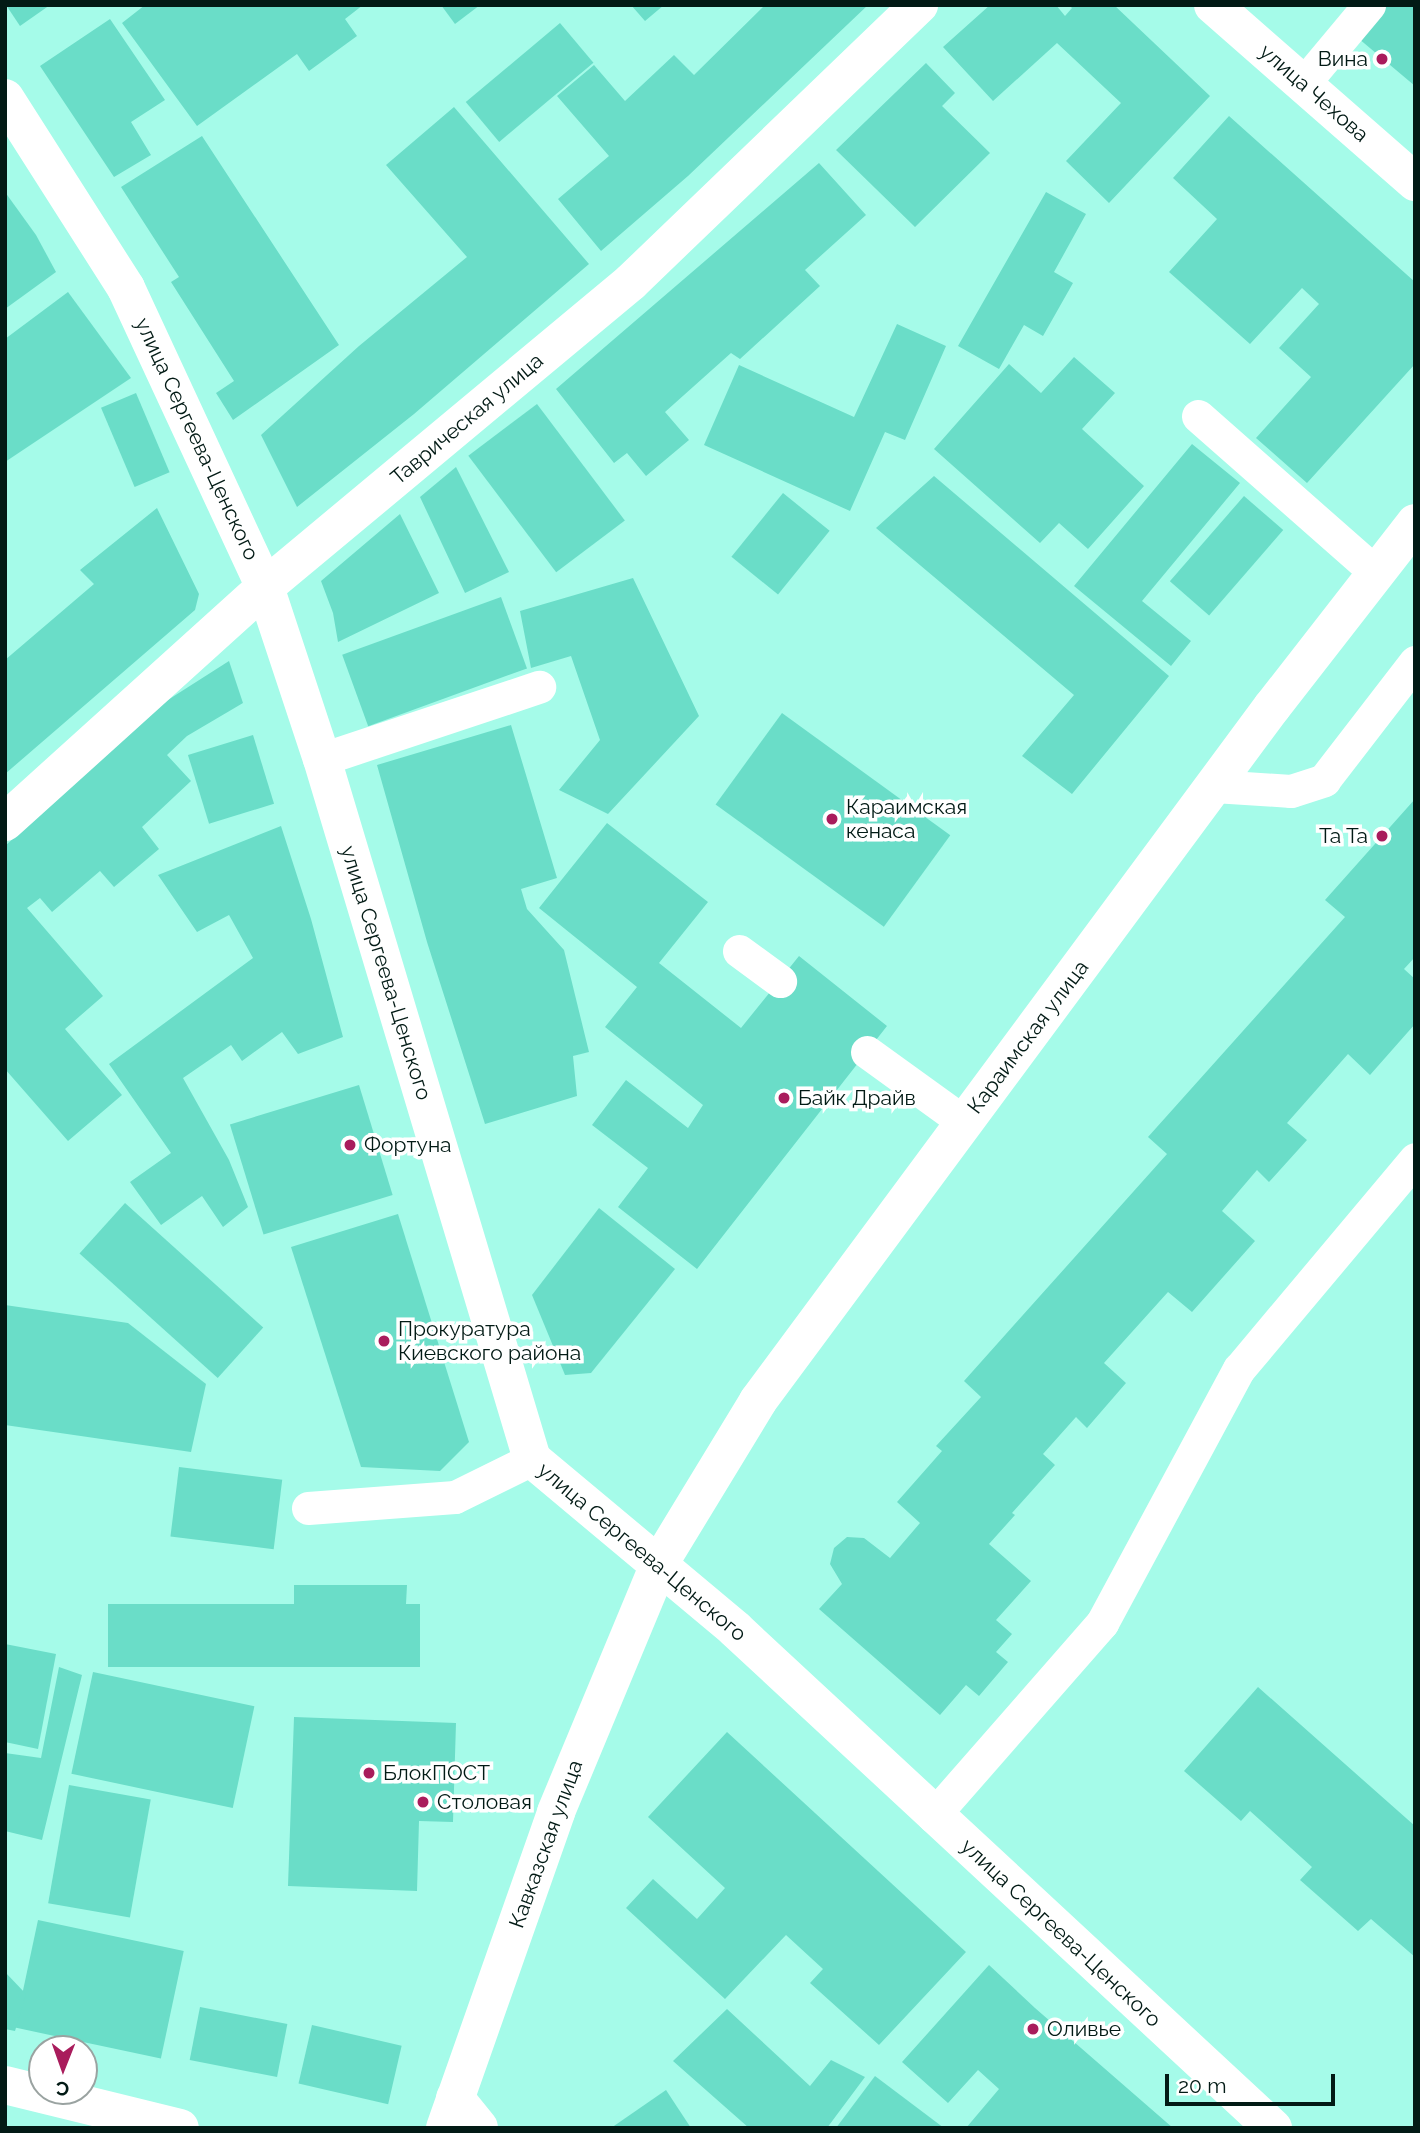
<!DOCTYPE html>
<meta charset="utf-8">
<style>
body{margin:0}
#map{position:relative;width:1420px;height:2133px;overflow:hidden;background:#a5fbe9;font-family:Raleway,sans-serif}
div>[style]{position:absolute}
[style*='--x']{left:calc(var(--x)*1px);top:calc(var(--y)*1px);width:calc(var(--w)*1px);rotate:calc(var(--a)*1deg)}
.building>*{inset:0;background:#6addc8;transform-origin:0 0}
.service>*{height:33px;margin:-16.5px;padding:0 16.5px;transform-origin:16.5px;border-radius:16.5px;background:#fff}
.minor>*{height:38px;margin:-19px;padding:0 19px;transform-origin:19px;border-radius:19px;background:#fff}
.secondary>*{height:38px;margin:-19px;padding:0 19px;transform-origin:19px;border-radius:19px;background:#fff}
.dots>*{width:19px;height:19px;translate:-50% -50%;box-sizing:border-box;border:4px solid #fff;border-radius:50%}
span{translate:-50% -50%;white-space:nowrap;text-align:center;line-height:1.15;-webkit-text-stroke:7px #fff;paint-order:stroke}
.poi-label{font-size:21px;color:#021a15}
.right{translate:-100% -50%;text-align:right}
.left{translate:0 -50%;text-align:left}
.street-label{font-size:21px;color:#021a15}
.frame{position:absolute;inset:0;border:7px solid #021a15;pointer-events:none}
.north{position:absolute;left:28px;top:2035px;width:70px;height:70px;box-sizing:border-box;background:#fff;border:2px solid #9aa3a1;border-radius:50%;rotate:181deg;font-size:19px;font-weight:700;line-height:28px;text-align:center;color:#021a15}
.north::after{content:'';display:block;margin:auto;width:24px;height:32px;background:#a91c5c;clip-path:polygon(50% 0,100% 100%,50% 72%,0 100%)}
.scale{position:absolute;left:1165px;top:2074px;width:170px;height:32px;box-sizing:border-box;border:4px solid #021a15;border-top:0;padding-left:9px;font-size:21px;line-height:24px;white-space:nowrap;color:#021a15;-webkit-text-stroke:5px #fff;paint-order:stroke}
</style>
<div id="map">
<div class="building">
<div style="clip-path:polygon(6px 5px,50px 5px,20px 26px)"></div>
<div style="clip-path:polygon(145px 5px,363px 5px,345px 19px,357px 36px,309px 71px,297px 54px,197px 126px,122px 23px)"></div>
<div style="clip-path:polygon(441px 5px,480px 5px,455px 24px)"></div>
<div style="clip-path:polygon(631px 5px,664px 5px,645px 21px)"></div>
<div style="clip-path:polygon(765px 5px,868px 5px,688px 176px,601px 251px,558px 199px,609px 156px,557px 96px,594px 65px,625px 101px,674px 55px,694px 75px)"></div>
<div style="clip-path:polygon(990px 5px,1056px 5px,1065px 16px,1072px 8px,1069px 5px,1114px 5px,1210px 96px,1109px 203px,1066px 161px,1121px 103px,1057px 43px,993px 101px,943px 47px)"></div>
<div style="clip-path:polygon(1386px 5px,1415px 5px,1415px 86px,1358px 38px)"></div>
<div style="clip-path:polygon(110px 19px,165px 100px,131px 122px,151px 155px,114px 177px,40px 66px)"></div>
<div style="left:560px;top:23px;width:52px;height:123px;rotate:50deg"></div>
<div style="clip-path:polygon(926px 63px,955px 93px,942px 106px,990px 153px,915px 227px,836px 150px)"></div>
<div style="clip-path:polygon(454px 107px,589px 264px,414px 414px,297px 507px,261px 435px,359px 346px,467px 257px,386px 165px)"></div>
<div style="clip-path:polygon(1229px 116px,1415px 282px,1415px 364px,1307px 483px,1256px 438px,1311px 377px,1279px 348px,1319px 304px,1302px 288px,1250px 344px,1169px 272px,1217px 219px,1173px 178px)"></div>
<div style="clip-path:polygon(202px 136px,339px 345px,233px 420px,216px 393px,234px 381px,171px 282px,179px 277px,121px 187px)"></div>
<div style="clip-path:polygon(819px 163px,866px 215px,805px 270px,820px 286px,740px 359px,731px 353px,665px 412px,689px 440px,646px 476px,627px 453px,614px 463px,556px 389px)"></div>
<div style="clip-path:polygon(5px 192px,36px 235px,56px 272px,5px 309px)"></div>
<div style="clip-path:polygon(1046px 192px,1086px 214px,1054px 272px,1073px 283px,1043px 336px,1024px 325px,999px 369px,958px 346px)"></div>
<div style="clip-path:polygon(68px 292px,131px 378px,5px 462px,5px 339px)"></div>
<div style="clip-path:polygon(897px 324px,946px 346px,905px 440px,885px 432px,850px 511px,704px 445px,739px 365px,854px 417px)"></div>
<div style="clip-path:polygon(1074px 357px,1115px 393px,1082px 429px,1144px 486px,1088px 549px,1059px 523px,1040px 543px,934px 449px,1009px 364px,1041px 393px)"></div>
<div style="left:136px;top:393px;width:86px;height:38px;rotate:67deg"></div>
<div style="left:537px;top:404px;width:146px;height:86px;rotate:53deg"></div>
<div style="clip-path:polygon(1192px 444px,1240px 483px,1142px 601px,1191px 641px,1171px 666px,1074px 586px)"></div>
<div style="clip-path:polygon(456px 467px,509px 572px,465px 593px,420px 497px)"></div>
<div style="clip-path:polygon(934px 476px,1169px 676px,1072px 794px,1022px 756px,1074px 695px,876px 528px)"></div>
<div style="left:783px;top:493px;width:60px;height:82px;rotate:39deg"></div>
<div style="left:1244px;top:496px;width:52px;height:113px;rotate:41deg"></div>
<div style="clip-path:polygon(157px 508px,199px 594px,195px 610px,5px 774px,5px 660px,94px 584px,80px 570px)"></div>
<div style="clip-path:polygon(400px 514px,439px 593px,338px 642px,333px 613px,321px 581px)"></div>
<div style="clip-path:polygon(633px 578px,699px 716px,608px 814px,559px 790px,600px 740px,571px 656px,531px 668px,520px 611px)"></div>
<div style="left:501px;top:597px;width:76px;height:169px;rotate:70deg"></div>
<div style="clip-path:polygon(229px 661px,243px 703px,187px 736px,167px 755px,191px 781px,142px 827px,159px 849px,114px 887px,100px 871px,52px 912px,40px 898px,27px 908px,103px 996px,65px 1029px,122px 1095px,68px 1141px,5px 1069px,5px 846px,160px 705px)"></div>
<div style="left:782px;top:713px;width:208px;height:113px;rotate:36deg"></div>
<div style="clip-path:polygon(511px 725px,557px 878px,521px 889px,527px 909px,564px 950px,589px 1052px,573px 1056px,577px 1096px,485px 1124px,427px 942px,377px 765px)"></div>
<div style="left:253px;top:735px;width:72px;height:68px;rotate:73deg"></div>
<div style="clip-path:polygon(1415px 799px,1415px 957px,1404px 969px,1415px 979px,1415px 1024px,1370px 1075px,1348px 1054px,1287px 1123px,1307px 1140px,1269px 1182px,1257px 1170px,1222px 1211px,1255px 1241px,1192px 1312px,1168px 1292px,1104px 1363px,1126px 1383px,1087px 1428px,1076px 1417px,1043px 1454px,1055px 1465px,1012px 1513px,1015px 1515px,989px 1544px,1031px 1581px,996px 1620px,1012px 1634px,996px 1652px,1008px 1662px,979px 1696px,966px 1685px,940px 1715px,819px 1609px,842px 1584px,830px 1564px,834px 1548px,847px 1537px,864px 1538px,890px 1558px,920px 1523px,897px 1502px,942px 1451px,936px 1446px,981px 1397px,964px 1381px,1167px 1154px,1148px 1137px,1345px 917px,1325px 900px)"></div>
<div style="clip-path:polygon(607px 823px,708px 902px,659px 963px,741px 1028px,799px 956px,887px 1026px,697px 1269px,618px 1207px,648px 1168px,592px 1125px,626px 1080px,688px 1128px,703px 1105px,605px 1027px,637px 987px,539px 908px)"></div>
<div style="clip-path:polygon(281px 826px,311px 919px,343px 1037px,298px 1054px,282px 1032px,242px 1061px,231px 1045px,183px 1078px,229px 1160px,248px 1207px,223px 1227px,202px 1196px,161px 1225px,130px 1182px,171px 1153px,109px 1064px,253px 958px,229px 915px,197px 932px,158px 875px)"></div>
<div style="left:359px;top:1085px;width:115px;height:135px;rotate:73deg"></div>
<div style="left:125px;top:1203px;width:186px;height:68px;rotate:42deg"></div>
<div style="clip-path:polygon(599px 1208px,675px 1269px,591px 1373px,565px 1375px,532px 1295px)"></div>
<div style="clip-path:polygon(398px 1214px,469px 1442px,440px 1471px,361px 1467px,291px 1247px)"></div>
<div style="clip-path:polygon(5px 1305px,128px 1323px,206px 1384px,191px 1452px,5px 1425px)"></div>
<div style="left:179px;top:1467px;width:104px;height:70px;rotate:7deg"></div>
<div style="clip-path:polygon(294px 1585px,407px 1585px,406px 1604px,420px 1604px,420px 1667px,108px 1667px,108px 1604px,294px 1604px)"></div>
<div style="clip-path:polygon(5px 1644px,56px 1654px,38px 1749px,5px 1742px)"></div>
<div style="clip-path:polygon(59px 1667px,82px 1675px,42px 1840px,5px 1831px,5px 1753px,41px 1758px)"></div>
<div style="left:93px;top:1672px;width:165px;height:104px;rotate:12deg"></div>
<div style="clip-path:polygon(1258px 1687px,1415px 1826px,1415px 1957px,1371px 1919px,1358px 1931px,1300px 1880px,1312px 1867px,1250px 1811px,1241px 1821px,1184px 1771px)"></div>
<div style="clip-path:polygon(294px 1717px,456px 1723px,453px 1822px,419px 1821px,417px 1891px,288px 1886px)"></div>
<div style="clip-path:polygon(727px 1732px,966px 1952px,879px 2045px,810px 1983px,823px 1969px,786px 1935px,725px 1999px,626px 1908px,653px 1879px,697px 1919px,725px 1888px,648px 1817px)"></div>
<div style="left:69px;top:1785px;width:83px;height:120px;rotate:10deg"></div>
<div style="left:38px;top:1920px;width:149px;height:110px;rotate:12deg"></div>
<div style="clip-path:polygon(989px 1965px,1035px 2008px,1173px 2128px,966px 2128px,999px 2089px,978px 2070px,948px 2103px,902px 2062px)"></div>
<div style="clip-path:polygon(5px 1972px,26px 1994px,15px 2031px,5px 2029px)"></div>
<div style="left:200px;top:2007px;width:89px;height:54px;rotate:11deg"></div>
<div style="clip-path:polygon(727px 2009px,810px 2086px,831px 2060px,865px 2077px,827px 2128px,749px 2128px,673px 2061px)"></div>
<div style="left:312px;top:2025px;width:92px;height:60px;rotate:13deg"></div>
<div style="clip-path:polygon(875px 2076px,944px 2128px,836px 2128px)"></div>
<div style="clip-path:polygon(666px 2090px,691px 2128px,611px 2128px)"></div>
</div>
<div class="service">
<div style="--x:1303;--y:84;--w:103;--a:-50.1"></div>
<div style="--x:1198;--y:416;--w:237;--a:41.4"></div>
<div style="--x:322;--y:759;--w:229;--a:-18.4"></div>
<div style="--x:1214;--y:786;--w:77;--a:3.7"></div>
<div style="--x:1291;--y:791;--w:35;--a:-18"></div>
<div style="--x:1324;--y:780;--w:149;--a:-52.4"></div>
<div style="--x:739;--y:951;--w:51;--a:36.2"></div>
<div style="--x:867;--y:1052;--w:121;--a:35.9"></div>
<div style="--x:308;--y:1508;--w:147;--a:-4.3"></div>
<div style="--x:455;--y:1497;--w:86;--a:-26.3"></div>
<div style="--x:933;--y:1816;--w:257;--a:-48.8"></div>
<div style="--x:1102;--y:1623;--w:289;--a:-61.7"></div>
<div style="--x:1239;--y:1369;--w:274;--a:-50"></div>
</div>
<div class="minor">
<div style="--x:5;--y:98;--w:225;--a:57.5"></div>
<div style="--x:126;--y:288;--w:330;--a:65.1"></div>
<div style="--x:265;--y:587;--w:181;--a:71.7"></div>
<div style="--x:322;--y:759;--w:731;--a:73.3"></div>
<div style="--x:532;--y:1459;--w:265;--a:39.9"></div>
<div style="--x:735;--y:1629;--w:734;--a:42.85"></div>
<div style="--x:5;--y:822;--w:350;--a:-42.1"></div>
<div style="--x:265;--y:587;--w:476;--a:-39.8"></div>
<div style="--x:631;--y:282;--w:400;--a:-43.9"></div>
<div style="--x:5;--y:2085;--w:180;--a:13.8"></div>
<div style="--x:455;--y:2098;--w:38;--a:51"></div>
</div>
<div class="secondary">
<div style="--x:1213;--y:5;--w:269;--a:41.2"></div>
<div style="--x:445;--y:2128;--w:335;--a:-70.6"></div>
<div style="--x:556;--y:1812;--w:269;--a:-67.4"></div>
<div style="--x:659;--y:1564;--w:191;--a:-58.7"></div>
<div style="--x:758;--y:1401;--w:864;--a:-53.48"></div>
<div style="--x:1272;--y:707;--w:233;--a:-52.1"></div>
</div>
<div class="dots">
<div style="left:1382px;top:59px;background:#a91c5c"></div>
<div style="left:832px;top:819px;background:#a91c5c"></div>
<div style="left:1382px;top:836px;background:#a91c5c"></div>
<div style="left:784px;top:1098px;background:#a91c5c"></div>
<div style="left:350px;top:1145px;background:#a91c5c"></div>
<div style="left:384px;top:1341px;background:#a91c5c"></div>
<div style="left:369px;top:1773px;background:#a91c5c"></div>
<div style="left:423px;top:1802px;background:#a91c5c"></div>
<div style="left:1033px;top:2029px;background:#a91c5c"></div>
</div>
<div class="poi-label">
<span class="right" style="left:1368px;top:59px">Вина</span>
<span class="left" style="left:846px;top:819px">Караимская<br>кенаса</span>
<span class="right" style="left:1368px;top:836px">Та Та</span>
<span class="left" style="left:798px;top:1098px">Байк Драйв</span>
<span class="left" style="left:364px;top:1145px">Фортуна</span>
<span class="left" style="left:398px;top:1341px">Прокуратура<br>Киевского района</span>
<span class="left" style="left:383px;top:1773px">БлокПОСТ</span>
<span class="left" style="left:437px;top:1802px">Столовая</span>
<span class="left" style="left:1047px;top:2029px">Оливье</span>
</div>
<div class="street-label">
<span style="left:1314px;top:93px;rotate:41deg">улица Чехова</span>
<span style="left:467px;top:419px;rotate:-40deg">Таврическая улица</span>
<span style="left:197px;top:439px;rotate:65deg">улица Сергеева-Ценского</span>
<span style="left:386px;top:973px;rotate:73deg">улица Сергеева-Ценского</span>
<span style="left:1028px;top:1037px;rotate:-53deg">Караимская улица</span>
<span style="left:642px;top:1552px;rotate:40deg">улица Сергеева-Ценского</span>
<span style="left:546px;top:1844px;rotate:-70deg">Кавказская улица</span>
<span style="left:1061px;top:1933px;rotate:43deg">улица Сергеева-Ценского</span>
</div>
<div class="frame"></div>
<div class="north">С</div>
<div class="scale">20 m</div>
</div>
